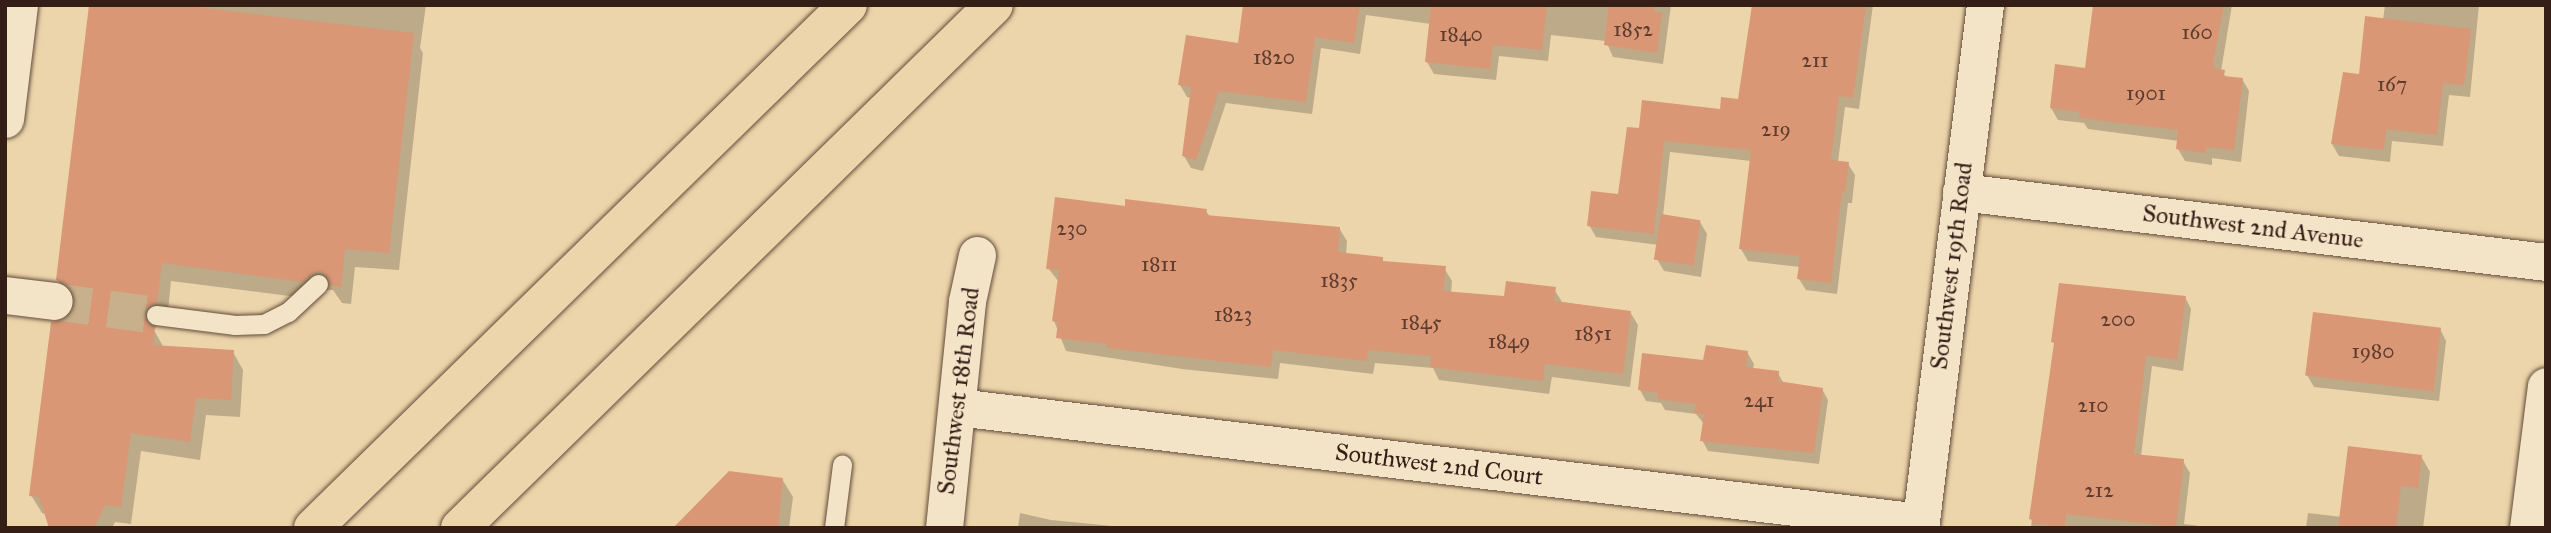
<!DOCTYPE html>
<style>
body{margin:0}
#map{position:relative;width:2551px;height:533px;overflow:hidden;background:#edd5ab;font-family:"IM FELL Great Primer",serif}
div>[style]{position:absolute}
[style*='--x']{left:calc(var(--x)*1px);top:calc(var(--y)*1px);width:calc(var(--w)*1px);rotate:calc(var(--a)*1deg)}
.shadow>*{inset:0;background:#0003}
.building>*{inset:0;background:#da9775;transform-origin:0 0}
.street-tunnel>*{height:37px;margin-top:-18.5px;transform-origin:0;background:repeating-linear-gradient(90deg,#c8b08d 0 37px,transparent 0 55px)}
.roads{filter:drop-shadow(0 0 2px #624c3b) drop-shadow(0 0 2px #624c3b)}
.lane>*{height:19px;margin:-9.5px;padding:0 9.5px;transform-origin:9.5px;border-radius:9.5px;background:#f3e4c8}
.street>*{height:37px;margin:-18.5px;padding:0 18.5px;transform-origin:18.5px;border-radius:18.5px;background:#f3e4c8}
.highway>*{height:38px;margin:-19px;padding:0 19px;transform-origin:19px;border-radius:19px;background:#edd5ab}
span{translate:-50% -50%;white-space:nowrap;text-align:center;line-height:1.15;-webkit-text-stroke:7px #f3e4c8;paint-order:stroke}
.number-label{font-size:21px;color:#5e3c2e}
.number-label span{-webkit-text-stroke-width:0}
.street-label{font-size:24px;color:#341e16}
.frame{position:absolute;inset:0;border:7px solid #341e16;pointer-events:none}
</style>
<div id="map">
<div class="shadow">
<div style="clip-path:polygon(91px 5px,426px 5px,420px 48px,423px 53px,399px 270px,355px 267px,351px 304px,342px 303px,333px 290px,325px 290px,313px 299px,171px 281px,167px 321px,157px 325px,154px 330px,164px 348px,233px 352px,243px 370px,240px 417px,206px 415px,200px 460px,141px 451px,131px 524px,115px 522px,112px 528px,51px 528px,46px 514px,42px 513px,31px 495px,64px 322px,73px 314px,76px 301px,68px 298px,58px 280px)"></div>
<div style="clip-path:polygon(1331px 5px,1671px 5px,1663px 64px,1613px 57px,1606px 41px,1551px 35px,1548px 61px,1499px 56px,1496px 80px,1434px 74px,1427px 62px,1431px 24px,1366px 15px,1360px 54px,1321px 48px,1312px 114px,1226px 103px,1203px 171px,1191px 168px,1184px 156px,1191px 98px,1187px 97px,1180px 85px,1240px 45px)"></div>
<div style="clip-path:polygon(1753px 5px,1873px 5px,1859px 109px,1845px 107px,1838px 162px,1848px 164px,1855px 175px,1852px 203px,1848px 203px,1837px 294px,1806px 290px,1799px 279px,1800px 267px,1748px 261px,1741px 249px,1751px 161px,1670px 152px,1663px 216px,1700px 222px,1707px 234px,1701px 277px,1664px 271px,1657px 259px,1659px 245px,1596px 237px,1589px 225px,1620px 196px,1641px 130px,1721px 111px,1740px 101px)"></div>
<div style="clip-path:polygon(2095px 5px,2232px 5px,2221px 71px,2227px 78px,2242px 79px,2249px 91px,2241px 162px,2212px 158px,2212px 165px,2185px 161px,2178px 149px,2179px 141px,2088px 129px,2084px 123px,2058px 120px,2051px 108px,2087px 70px)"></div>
<div style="clip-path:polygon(2385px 5px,2479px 5px,2470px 97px,2449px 95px,2443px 146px,2392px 141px,2390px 162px,2339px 156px,2332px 144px,2383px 20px)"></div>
<div style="clip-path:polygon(1126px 208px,1206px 211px,1210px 217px,1339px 228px,1347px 241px,1346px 255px,1382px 259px,1384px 262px,1444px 268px,1452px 281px,1451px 294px,1506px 297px,1554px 289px,1562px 302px,1630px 312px,1638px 325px,1630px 387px,1552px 377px,1549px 394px,1439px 380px,1433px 368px,1375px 363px,1373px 374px,1280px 363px,1278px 379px,1182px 369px,1066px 351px,1054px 321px,1059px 282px,1048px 268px)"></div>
<div style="clip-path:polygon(2185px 297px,2191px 309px,2183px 371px,2152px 366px,2141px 456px,2183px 461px,2190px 473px,2184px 524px,2215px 528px,2031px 528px,2037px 462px)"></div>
<div style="clip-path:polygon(2440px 329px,2446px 341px,2439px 401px,2314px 387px,2307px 375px)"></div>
<div style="clip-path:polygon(1747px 352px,1754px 364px,1753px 369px,1778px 373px,1784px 384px,1822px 389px,1828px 400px,1819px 464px,1708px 451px,1702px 440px,1704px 424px,1696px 414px,1665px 410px,1661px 403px,1646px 401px,1640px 390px,1705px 362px)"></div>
<div style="clip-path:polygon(2421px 456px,2430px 472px,2423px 528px,2306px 528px,2308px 513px,2342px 517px)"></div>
<div style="clip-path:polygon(782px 479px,793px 497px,789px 528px,676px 528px)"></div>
<div style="clip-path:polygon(1020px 513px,1051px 520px,1133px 528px,1018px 528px)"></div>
</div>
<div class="building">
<div style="clip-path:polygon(89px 5px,179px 5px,414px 33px,389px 253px,345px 249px,341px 287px,330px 285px,327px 276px,321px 272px,315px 272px,302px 282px,162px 263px,157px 303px,147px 307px,144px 314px,148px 324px,155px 327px,153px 345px,234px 350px,231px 400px,196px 398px,190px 442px,131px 433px,121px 507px,105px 505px,94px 528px,49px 528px,39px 497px,29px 496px,51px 322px,63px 320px,71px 313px,75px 304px,73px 292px,66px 284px,56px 280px)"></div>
<div style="clip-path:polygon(1243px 5px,1360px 5px,1354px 43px,1315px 37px,1306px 102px,1219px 91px,1196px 160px,1182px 156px,1191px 87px,1178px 85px,1186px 35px,1238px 43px)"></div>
<div style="clip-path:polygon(1431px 5px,1547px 5px,1542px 50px,1493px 45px,1490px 69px,1425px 62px)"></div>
<div style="clip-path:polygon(1609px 5px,1655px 5px,1654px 12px,1662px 13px,1657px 53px,1604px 45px)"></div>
<div style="clip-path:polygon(1752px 5px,1866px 5px,1853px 98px,1839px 96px,1831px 160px,1849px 162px,1845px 192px,1842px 191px,1831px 283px,1797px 279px,1800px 256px,1739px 249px,1751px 150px,1664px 141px,1654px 234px,1587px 226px,1591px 191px,1618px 194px,1627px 127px,1639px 128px,1642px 100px,1720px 109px,1721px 97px,1738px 99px)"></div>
<div style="clip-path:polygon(2093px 5px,2224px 5px,2213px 63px,2214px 68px,2225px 70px,2224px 76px,2243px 78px,2234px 150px,2206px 147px,2206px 153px,2176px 149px,2178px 130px,2079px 118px,2080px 112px,2050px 108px,2055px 64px,2085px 68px)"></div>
<div style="clip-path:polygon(2365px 16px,2471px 29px,2464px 85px,2443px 83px,2437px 135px,2386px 129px,2384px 150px,2331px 144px,2343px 72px,2359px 74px)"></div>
<div style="clip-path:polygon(1055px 197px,1125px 206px,1125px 199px,1207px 209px,1206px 215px,1340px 227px,1338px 252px,1383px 257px,1383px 261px,1446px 266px,1443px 291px,1504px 296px,1506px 281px,1556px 287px,1554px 301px,1631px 311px,1623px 374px,1545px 364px,1543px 381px,1430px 367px,1431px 356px,1368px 350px,1367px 361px,1273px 350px,1271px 367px,1107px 348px,1107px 344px,1056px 338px,1058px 322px,1052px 321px,1059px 270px,1046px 269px)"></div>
<div style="left:1661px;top:214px;width:40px;height:46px;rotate:9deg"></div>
<div style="clip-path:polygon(2059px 283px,2186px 296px,2177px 360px,2146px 355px,2134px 454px,2184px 459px,2176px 527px,2066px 514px,2065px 527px,2032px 524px,2033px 520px,2029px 519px,2054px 343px,2051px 342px)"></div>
<div style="left:2313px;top:312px;width:129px;height:64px;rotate:7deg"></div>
<div style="clip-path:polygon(1706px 345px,1748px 351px,1746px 367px,1779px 371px,1778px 381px,1823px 388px,1814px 453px,1700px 441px,1704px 414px,1694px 413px,1696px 404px,1657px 399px,1658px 393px,1638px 390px,1642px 353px,1703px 360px)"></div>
<div style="clip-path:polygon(2348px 446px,2422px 455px,2418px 488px,2401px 486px,2396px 528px,2338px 528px)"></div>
<div style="clip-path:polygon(729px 471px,783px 478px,778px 528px,673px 528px)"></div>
</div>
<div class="street-tunnel">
<div style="--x:54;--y:301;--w:103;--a:7.8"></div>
</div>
<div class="roads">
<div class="lane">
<div style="--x:156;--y:315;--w:80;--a:7.2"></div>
<div style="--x:235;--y:325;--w:29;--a:-2"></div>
<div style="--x:264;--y:324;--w:27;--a:-27"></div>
<div style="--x:288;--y:312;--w:41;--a:-43"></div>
<div style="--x:834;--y:528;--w:64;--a:-82.8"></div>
</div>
<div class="street">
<div style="--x:5;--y:119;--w:115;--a:-83"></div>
<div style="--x:1961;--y:192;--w:589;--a:6.82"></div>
<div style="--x:5;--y:295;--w:49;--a:7"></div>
<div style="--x:957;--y:407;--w:970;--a:6.81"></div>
<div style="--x:944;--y:528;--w:228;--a:-84.2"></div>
<div style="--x:967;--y:301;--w:47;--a:-77.7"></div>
<div style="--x:1920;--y:528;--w:527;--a:-82.92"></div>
<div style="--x:2528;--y:528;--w:143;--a:-82.8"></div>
</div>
<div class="highway">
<div style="--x:313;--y:528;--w:748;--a:-44.35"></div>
<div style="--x:460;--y:528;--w:747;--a:-44.4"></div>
</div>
</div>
<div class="number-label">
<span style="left:1633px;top:29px">1852</span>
<span style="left:2197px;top:32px">160</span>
<span style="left:1461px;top:34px">1840</span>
<span style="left:1274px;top:57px">1820</span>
<span style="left:1815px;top:60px">211</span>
<span style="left:2392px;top:84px">167</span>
<span style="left:2146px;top:93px">1901</span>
<span style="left:1776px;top:129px">219</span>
<span style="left:1072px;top:228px">230</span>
<span style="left:1159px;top:264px">1811</span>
<span style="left:1339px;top:280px">1835</span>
<span style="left:1233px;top:314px">1823</span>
<span style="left:2118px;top:319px">200</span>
<span style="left:1421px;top:322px">1845</span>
<span style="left:1593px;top:333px">1851</span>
<span style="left:1509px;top:341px">1849</span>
<span style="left:2373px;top:351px">1980</span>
<span style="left:1759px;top:400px">241</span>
<span style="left:2093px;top:405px">210</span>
<span style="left:2099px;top:490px">212</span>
</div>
<div class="street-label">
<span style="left:2253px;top:227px;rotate:7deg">Southwest 2nd Avenue</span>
<span style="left:1952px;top:266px;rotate:-83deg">Southwest 19th Road</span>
<span style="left:959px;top:391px;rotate:-83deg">Southwest 18th Road</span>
<span style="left:1439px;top:465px;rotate:7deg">Southwest 2nd Court</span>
</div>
<div class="frame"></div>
</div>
